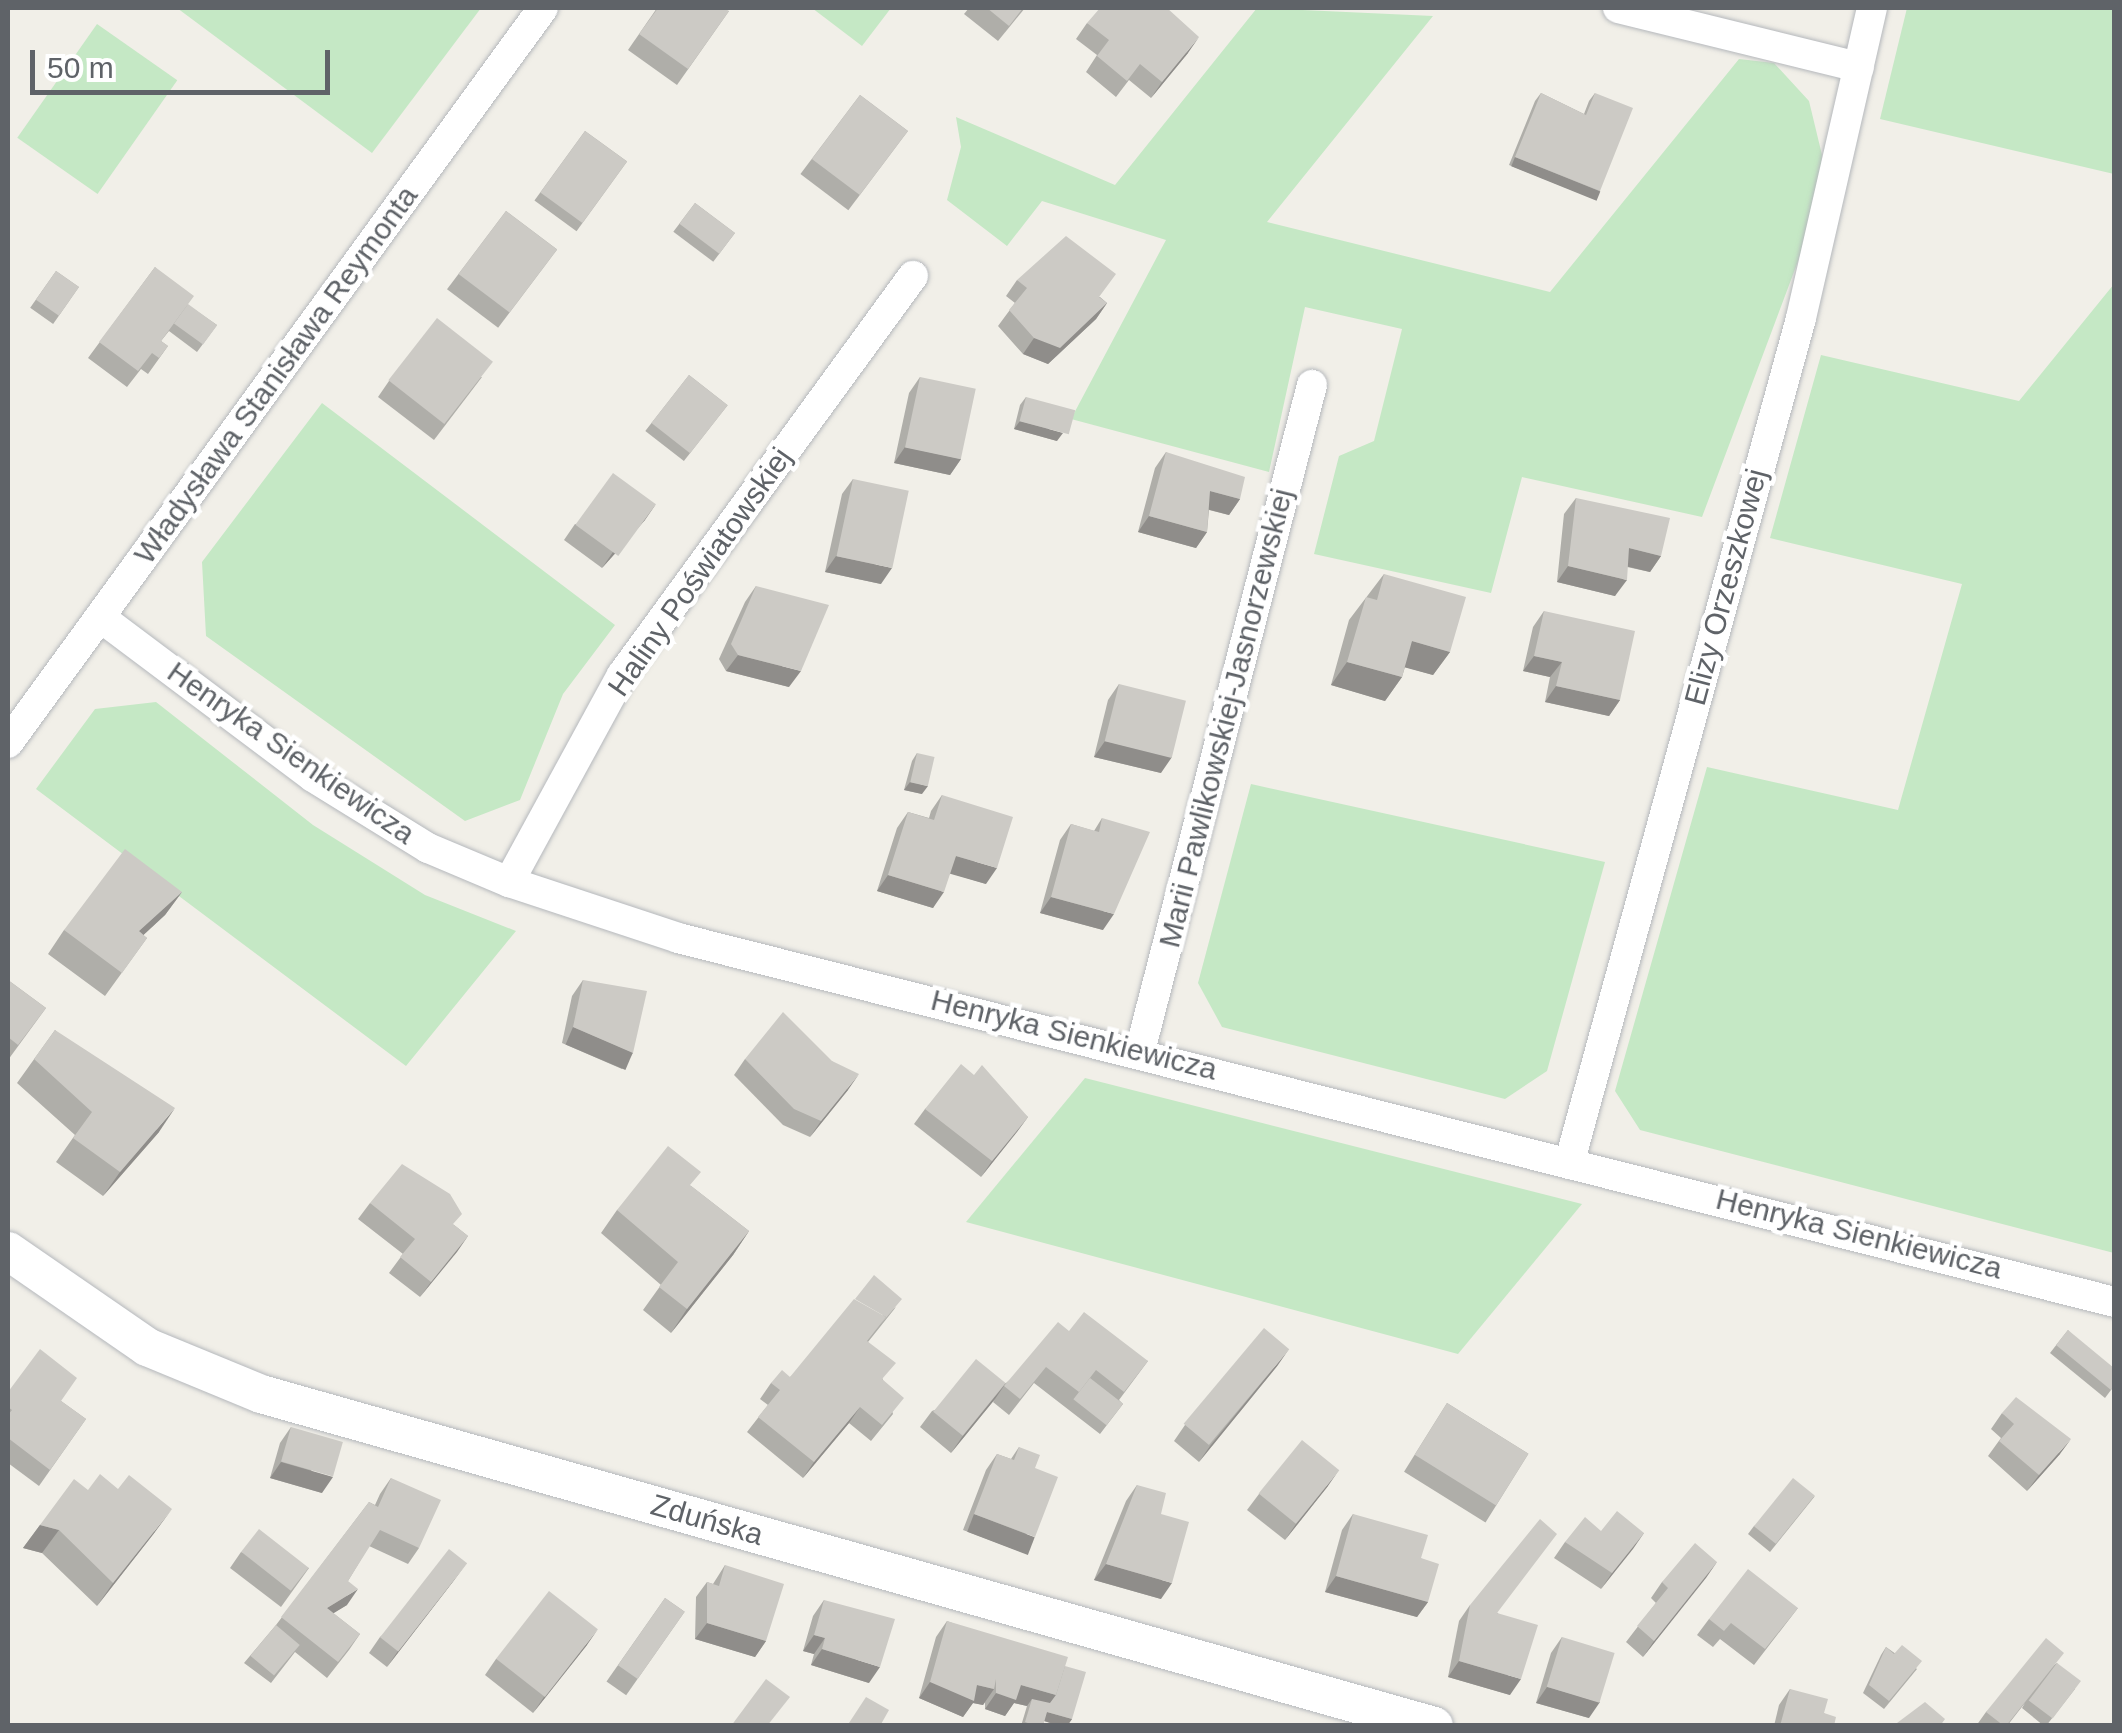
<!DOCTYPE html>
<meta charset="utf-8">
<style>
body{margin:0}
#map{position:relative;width:2122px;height:1733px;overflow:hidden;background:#f1efe8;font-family:Arial,sans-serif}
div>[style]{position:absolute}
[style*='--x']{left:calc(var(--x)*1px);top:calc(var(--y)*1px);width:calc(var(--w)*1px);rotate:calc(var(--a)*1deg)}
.green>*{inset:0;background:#c5e8c5;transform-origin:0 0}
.roads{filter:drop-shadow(0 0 2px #b5b8bc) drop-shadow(0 0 2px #b5b8bc)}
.minor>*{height:30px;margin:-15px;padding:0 15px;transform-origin:15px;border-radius:15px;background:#fff}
.tertiary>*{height:38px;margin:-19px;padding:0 19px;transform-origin:19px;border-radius:19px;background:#fff}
.wall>*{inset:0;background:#afaea9;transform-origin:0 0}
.shaded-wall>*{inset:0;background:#8f8d8a;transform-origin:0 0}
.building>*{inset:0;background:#cccac5;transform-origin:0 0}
span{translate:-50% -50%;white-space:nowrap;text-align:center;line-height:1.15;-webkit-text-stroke:9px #fff;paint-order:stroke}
.street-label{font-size:30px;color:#5f6368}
.frame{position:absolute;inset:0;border:10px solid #5f6368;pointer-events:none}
.scale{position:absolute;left:30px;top:50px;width:300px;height:45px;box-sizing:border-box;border:5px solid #5f6368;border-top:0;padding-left:12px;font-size:30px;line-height:35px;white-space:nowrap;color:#5f6368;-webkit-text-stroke:8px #fff;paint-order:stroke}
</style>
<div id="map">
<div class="green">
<div style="clip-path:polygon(177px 8px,481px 8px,372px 153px)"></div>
<div style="clip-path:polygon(812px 8px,891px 8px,862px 46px)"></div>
<div style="clip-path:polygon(1257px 8px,1433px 16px,1267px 222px,1550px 292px,1739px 59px,1774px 63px,1809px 101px,1822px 155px,1818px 208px,1702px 517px,1522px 477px,1491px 593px,1314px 554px,1339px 456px,1374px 441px,1402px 329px,1305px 307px,1269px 472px,1071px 419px,1166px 240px,1042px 201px,1007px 246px,947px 200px,961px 147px,956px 117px,1115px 185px)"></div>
<div style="clip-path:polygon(1907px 8px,2114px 8px,2114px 174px,1880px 119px)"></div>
<div style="left:97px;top:24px;width:98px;height:139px;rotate:35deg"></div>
<div style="clip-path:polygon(2114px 284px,2114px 1253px,1640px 1130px,1615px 1091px,1707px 767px,1898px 810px,1962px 584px,1770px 538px,1821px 355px,2019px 401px)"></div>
<div style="clip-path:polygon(322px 403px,615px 625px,563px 694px,520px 800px,465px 821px,206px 636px,202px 562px)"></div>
<div style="clip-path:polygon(156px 702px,313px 825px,425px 895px,516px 931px,406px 1066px,36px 789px,95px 709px)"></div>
<div style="clip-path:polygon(1251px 784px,1605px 862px,1547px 1071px,1505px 1099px,1222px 1027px,1198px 983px)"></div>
<div style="clip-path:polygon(1085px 1078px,1582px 1204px,1458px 1354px,966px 1222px)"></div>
</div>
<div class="roads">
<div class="minor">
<div style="--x:1618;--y:8;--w:248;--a:13.8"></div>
<div style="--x:100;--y:617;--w:266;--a:36.9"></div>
<div style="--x:313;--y:777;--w:135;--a:31.7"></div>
<div style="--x:428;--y:848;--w:88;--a:22.8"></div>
<div style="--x:509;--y:882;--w:178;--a:18.3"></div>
<div style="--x:678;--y:938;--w:1481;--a:14.22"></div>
<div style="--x:8;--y:743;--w:909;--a:-53.95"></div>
<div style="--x:509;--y:882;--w:236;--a:-61.4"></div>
<div style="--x:622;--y:675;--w:494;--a:-53.9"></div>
<div style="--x:1140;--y:1051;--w:688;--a:-75.52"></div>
<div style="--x:1569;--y:1164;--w:877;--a:-74.66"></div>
<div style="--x:1801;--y:318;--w:318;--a:-77.1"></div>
</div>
<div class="tertiary">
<div style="--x:8;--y:1251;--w:169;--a:34.6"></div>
<div style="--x:147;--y:1347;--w:123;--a:22.4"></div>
<div style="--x:261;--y:1394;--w:1219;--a:15.8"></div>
</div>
</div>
<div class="wall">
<div style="clip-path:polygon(657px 8px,729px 11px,677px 85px,628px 50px)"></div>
<div style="clip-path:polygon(969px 8px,1025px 8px,998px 41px,964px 14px)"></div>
<div style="clip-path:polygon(1087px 23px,1188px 53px,1151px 98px,1129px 80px,1116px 97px,1086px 72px,1097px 55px,1076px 39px)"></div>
<div style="clip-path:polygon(1541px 93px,1584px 114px,1589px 101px,1595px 93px,1600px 191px,1594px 199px,1509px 165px,1535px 101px)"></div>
<div style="left:860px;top:95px;width:60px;height:99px;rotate:37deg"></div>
<div style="left:585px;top:131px;width:52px;height:86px;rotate:36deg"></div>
<div style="left:695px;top:203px;width:50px;height:36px;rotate:37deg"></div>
<div style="left:506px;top:211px;width:64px;height:98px;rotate:37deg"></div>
<div style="clip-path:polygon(155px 267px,188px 305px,217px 325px,197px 352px,169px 331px,173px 326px,161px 341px,168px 346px,148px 374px,141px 369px,127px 387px,88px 358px)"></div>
<div style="left:56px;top:271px;width:28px;height:45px;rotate:35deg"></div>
<div style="clip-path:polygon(1017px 280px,1100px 297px,1107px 303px,1096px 319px,1048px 364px,1023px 354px,998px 326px,1015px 303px,1006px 296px)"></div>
<div style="left:689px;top:375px;width:49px;height:71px;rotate:38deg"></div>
<div style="clip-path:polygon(482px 377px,434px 440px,378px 397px,389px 381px)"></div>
<div style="clip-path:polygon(920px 377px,961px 459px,950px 475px,894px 463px,909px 393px)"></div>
<div style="clip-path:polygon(1026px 397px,1057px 441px,1014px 429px,1020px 405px)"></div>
<div style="clip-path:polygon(1166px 452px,1240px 499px,1229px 515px,1209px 510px,1207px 532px,1196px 548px,1138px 532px,1155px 468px)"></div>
<div style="clip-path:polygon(853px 479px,881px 584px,825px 572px,842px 494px)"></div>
<div style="clip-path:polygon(1576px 498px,1661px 556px,1650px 572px,1627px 567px,1615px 596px,1557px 582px,1564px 514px)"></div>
<div style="clip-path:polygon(645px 520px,602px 568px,564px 540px,575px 524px)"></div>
<div style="clip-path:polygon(1384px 574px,1450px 652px,1433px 675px,1405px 667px,1402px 677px,1385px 701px,1331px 685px,1349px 620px)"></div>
<div style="clip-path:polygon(756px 586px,789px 687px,726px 671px,719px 659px,745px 602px)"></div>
<div style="clip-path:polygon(1544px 611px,1620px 700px,1609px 716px,1545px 702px,1550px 677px,1523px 671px,1533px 627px)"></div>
<div style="clip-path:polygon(1119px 684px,1161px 773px,1094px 757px,1108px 700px)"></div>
<div style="clip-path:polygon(917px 753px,922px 794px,904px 790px,912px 761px)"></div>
<div style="clip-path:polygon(942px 795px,986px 884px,950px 873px,933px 908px,877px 891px,897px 828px,908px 812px,929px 818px,931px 811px)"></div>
<div style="clip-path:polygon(1102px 818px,1103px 930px,1040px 913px,1060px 840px,1071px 824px,1094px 831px)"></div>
<div style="clip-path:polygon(182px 892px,165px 915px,143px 935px,147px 938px,105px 996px,48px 954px,64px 930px)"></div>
<div style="clip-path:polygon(8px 980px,46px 1008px,8px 1060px)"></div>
<div style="clip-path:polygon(583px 980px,633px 1053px,622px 1069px,562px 1043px,572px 996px)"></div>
<div style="clip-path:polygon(55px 1030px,159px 1132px,103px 1196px,56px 1162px,75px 1135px,17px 1083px)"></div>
<div style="clip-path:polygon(745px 1059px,832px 1061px,848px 1090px,810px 1137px,783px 1125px,734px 1075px)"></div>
<div style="clip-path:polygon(974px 1075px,1028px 1117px,981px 1177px,914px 1124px,925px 1109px)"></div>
<div style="clip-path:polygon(691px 1186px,749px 1231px,733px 1255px,671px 1333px,643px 1310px,661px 1285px,601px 1233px,617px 1210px)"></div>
<div style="clip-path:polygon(370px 1203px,454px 1225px,468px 1236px,420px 1297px,389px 1273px,403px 1254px,358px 1219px)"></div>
<div style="clip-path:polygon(896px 1307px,868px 1342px,883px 1380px,893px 1414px,871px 1441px,849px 1423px,803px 1478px,747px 1432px,768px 1405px,760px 1399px,771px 1383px,790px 1377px)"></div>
<div style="clip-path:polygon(2068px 1330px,2114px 1386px,2105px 1398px,2050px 1353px)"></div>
<div style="clip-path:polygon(1069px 1331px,1148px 1361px,1119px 1400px,1123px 1404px,1100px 1434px,1034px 1383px,1009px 1415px,993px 1402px,995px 1399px,951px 1453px,920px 1427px,932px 1411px,1006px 1383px)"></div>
<div style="clip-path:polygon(1278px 1365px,1199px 1462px,1174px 1441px,1185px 1425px)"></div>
<div style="clip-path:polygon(8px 1392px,61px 1401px,86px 1419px,39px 1486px,8px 1463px)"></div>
<div style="left:1447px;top:1403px;width:96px;height:81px;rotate:32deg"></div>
<div style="clip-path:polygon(2002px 1413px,2060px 1454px,2027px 1491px,1988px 1456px,2001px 1438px,1991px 1429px)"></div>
<div style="clip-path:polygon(291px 1427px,322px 1493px,270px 1478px,280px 1443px)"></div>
<div style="clip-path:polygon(1019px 1447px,1035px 1468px,1024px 1553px,963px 1530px,986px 1470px,997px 1454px,1011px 1459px)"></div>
<div style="clip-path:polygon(391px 1478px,419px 1548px,408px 1564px,369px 1546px,348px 1581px,347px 1605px,333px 1613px,360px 1634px,349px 1650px,327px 1678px,295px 1652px,271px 1683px,244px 1663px,276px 1625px,369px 1502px,375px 1505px,380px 1494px)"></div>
<div style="clip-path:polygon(1137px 1485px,1161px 1514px,1161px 1599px,1094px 1580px,1126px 1501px)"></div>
<div style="clip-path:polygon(1328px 1486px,1285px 1540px,1247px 1510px,1259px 1494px)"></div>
<div style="clip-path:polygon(88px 1490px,155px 1532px,97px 1606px,42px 1553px,23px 1548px,40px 1525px)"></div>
<div style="clip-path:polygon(1815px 1496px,1770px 1552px,1748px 1534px,1754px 1526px)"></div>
<div style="clip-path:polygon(1353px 1514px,1421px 1558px,1428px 1602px,1417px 1617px,1325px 1592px,1342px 1530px)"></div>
<div style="clip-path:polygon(1601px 1531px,1644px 1533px,1601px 1589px,1554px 1558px,1565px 1542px)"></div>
<div style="clip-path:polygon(241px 1552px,309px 1568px,281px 1607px,230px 1568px)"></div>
<div style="clip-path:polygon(1717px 1562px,1643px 1657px,1626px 1642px,1656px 1603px,1651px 1598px,1662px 1582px)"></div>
<div style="clip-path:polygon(725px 1565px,766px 1641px,755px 1657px,695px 1639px,696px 1597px,707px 1582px,713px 1584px)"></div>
<div style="clip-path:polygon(455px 1579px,387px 1667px,369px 1653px,380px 1637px)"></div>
<div style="left:665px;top:1598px;width:24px;height:102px;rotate:35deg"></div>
<div style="clip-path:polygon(824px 1600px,869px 1683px,811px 1665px,814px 1654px,803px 1651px,813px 1616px)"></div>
<div style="clip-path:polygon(1470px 1605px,1498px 1613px,1510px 1695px,1448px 1677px,1459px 1621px)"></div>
<div style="clip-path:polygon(1798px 1608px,1754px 1665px,1720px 1639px,1713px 1647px,1697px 1635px,1709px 1619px)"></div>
<div style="clip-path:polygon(947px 1621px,1065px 1666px,1072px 1719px,1067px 1726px,1060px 1726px,1044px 1721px,1043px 1726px,1021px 1726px,1027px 1706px,1014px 1703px,1005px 1716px,985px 1709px,985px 1702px,983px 1705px,973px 1703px,963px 1717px,919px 1698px,936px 1637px)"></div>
<div style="clip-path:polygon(1562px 1637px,1589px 1718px,1536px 1703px,1551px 1653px)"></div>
<div style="clip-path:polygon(587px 1645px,533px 1713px,485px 1675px,496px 1659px)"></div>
<div style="clip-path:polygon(1886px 1647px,1917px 1669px,1884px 1709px,1863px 1693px,1881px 1655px)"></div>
<div style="clip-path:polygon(2057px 1663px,2075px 1689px,2046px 1726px,2044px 1726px,2022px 1708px,2025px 1703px,2007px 1726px,1976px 1726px,1986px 1712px)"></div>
<div style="clip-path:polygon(1790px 1689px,1824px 1713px,1834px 1726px,1774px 1726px,1779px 1705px)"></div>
</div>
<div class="shaded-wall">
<div style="clip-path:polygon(1199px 37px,1188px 53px,1151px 98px,1162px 82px)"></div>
<div style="left:1515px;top:157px;width:92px;height:10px;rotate:22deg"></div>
<div style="clip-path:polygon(1107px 303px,1096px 319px,1048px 364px,1023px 354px,1034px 338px)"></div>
<div style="clip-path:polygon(1020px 421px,1063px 433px,1057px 441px,1014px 429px)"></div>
<div style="clip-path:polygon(905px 447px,961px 459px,950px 475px,894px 463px)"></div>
<div style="clip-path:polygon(1210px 491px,1240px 499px,1229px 515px,1199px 507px)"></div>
<div style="clip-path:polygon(656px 504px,645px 520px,602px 568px,613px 552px)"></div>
<div style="clip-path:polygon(1149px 516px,1207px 532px,1196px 548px,1138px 532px)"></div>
<div style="clip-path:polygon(1629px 548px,1661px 556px,1650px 572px,1617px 564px)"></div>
<div style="clip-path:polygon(836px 556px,892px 568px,881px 584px,825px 572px)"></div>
<div style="clip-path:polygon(1568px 566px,1627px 580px,1615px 596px,1557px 582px)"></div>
<div style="clip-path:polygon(1412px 641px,1450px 652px,1433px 675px,1396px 665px)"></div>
<div style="clip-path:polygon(738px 655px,801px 671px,789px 687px,726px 671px)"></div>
<div style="clip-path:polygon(1534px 656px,1562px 662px,1550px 677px,1523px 671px)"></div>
<div style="clip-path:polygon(1347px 662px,1402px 677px,1385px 701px,1331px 685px)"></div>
<div style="clip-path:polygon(1556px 686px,1620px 700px,1609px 716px,1545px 702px)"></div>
<div style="clip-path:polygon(1105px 741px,1172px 757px,1161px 773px,1094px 757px)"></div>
<div style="clip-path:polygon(910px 782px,928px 786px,922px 794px,904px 790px)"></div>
<div style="clip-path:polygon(956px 856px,997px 868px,986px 884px,944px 872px)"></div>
<div style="clip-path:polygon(888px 875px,944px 892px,933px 908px,877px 891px)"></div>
<div style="clip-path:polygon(182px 892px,165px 915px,122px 955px,139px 931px)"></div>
<div style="clip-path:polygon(1051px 897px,1114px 914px,1103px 930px,1040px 913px)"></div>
<div style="left:573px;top:1027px;width:65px;height:19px;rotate:23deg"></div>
<div style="clip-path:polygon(859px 1074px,848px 1090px,810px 1137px,821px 1121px)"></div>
<div style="clip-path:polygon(175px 1108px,159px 1132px,103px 1196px,120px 1172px)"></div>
<div style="clip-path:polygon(1028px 1117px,1017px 1132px,981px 1177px,992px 1161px)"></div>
<div style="clip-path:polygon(749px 1231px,733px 1255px,671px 1333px,687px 1309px)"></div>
<div style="clip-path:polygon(468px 1236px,457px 1252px,420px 1297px,431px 1282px)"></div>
<div style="clip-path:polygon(1289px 1349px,1278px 1365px,1199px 1462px,1210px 1446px)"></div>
<div style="clip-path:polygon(1006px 1383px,995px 1399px,951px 1453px,962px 1437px)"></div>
<div style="clip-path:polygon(860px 1407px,849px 1423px,803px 1478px,814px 1462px)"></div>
<div style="clip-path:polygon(2071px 1439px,2060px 1454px,2027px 1491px,2039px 1475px)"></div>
<div style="clip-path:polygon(281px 1462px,333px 1477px,322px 1493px,270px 1478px)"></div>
<div style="clip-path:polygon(1339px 1470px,1328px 1486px,1285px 1540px,1296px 1524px)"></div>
<div style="clip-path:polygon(172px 1509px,155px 1532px,97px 1606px,113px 1583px)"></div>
<div style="left:974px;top:1514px;width:65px;height:19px;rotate:21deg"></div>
<div style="clip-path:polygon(40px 1525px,59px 1530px,42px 1553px,23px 1548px)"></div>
<div style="clip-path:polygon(1644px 1533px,1633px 1549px,1601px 1589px,1612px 1573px)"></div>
<div style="clip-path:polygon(1717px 1562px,1706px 1578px,1643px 1657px,1654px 1641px)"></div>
<div style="clip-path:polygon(467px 1563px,455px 1579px,387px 1667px,398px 1651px)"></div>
<div style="clip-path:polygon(1106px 1564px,1172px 1583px,1161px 1599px,1094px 1580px)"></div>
<div style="clip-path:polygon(1336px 1576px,1428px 1602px,1417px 1617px,1325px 1592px)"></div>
<div style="clip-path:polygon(358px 1589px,347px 1605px,316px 1624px,327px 1608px)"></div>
<div style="clip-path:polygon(707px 1623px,766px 1641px,755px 1657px,695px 1639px)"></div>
<div style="clip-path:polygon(598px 1629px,587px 1645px,533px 1713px,544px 1697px)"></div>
<div style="clip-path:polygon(814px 1635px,825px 1638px,814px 1654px,803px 1651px)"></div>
<div style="clip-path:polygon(822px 1649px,880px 1667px,869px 1683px,811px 1665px)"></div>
<div style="clip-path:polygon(1459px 1661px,1521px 1679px,1510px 1695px,1448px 1677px)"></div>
<div style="clip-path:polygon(930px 1682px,977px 1685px,994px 1689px,983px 1705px,973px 1703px,963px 1717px,919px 1698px)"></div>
<div style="clip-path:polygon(1021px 1685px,1056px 1695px,1045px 1711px,1032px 1699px,1027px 1706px,1014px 1703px,1005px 1716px,985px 1709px,996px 1693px)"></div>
<div style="clip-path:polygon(1547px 1687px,1600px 1702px,1589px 1718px,1536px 1703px)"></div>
<div style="clip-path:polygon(1047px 1712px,1072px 1719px,1067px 1726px,1060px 1726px,1041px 1720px)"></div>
</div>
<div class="building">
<div style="clip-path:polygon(658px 8px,724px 8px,729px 11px,688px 69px,639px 34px)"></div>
<div style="clip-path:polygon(987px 8px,1023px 8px,1009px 26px)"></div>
<div style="clip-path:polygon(1100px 8px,1167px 8px,1199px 37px,1162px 82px,1140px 64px,1127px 81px,1097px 56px,1109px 40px,1087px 23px)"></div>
<div style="clip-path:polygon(1541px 93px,1586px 115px,1595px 93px,1633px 108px,1600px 191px,1515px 157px)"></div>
<div style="left:860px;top:95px;width:60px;height:80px;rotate:37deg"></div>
<div style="left:585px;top:131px;width:52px;height:76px;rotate:36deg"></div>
<div style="left:695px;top:203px;width:50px;height:26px;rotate:37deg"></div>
<div style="left:506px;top:211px;width:64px;height:79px;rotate:37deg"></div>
<div style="clip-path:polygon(1066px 236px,1116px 274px,1099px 297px,1107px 303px,1060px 348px,1034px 338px,1009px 310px,1027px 288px,1017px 280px)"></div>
<div style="clip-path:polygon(155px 267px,194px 296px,161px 341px,168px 346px,159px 358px,152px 353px,138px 371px,99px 342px)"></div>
<div style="left:56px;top:271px;width:28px;height:35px;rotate:35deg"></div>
<div style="left:188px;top:304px;width:36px;height:24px;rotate:36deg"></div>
<div style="left:437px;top:318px;width:71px;height:79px;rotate:38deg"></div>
<div style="left:689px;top:375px;width:49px;height:61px;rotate:38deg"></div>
<div style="left:920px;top:377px;width:57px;height:72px;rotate:12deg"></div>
<div style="left:1026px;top:397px;width:51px;height:25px;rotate:15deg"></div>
<div style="clip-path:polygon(1166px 452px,1245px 477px,1240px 499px,1210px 491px,1207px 532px,1149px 516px)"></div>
<div style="left:613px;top:473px;width:53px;height:64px;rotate:36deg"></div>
<div style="left:853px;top:479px;width:57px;height:79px;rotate:12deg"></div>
<div style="clip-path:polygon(1576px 498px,1670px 518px,1661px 556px,1629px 548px,1627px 580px,1568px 566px)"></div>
<div style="clip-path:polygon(1384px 574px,1466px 597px,1450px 652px,1412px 641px,1402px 677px,1347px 662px,1366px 597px,1377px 600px)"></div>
<div style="clip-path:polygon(756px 586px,829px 605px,801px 671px,738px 655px,731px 644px)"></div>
<div style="clip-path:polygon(1544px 611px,1635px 631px,1620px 700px,1556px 686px,1562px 662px,1534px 656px)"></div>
<div style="left:1119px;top:684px;width:69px;height:59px;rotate:14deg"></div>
<div style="left:917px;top:753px;width:18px;height:30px;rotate:13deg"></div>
<div style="clip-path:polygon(942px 795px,1013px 817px,997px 868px,956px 856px,944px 892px,888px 875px,908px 812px,934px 820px)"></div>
<div style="clip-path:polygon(1102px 818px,1150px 832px,1114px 914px,1051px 897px,1071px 824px,1099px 832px)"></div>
<div style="clip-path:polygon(125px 849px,182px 892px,139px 931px,147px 938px,122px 973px,64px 930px)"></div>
<div style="clip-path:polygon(8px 980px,46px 1008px,18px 1045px,8px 1037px)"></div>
<div style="clip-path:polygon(583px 980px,647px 991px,633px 1053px,573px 1027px)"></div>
<div style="clip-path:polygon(783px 1012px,832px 1061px,859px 1074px,821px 1121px,794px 1109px,745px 1059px)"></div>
<div style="clip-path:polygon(55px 1030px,175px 1108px,120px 1172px,73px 1138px,92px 1112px,34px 1059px)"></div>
<div style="clip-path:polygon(961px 1064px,974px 1075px,982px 1065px,1028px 1117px,992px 1161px,925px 1109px)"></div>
<div style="clip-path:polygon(668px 1146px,701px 1172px,690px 1185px,749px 1231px,687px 1309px,659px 1287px,678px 1262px,617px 1210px)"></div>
<div style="clip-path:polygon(402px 1164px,450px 1194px,462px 1214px,453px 1224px,468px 1236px,431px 1282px,400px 1257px,415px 1239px,370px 1203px)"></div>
<div style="clip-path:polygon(874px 1275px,902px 1299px,880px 1325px,886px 1317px,855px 1299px)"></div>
<div style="clip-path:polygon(854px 1299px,886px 1317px,867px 1341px,896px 1363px,882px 1379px,904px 1398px,882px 1425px,860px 1407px,814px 1462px,758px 1417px,780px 1390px,771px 1383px,782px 1370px,790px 1377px)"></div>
<div style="clip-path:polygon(1084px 1312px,1148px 1361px,1124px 1392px,1096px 1370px,1079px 1392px,1046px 1367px,1020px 1399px,1004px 1386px,1058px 1322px,1069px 1331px)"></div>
<div style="left:1264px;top:1328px;width:33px;height:125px;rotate:40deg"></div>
<div style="clip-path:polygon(2068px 1330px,2114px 1368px,2114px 1385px,2111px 1390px,2056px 1345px)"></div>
<div style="clip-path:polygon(40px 1349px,77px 1378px,61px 1401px,86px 1419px,50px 1470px,8px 1438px,8px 1415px,12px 1410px,8px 1407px,8px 1392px)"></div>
<div style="left:976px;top:1359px;width:38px;height:68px;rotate:39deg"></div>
<div style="left:1090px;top:1378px;width:42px;height:27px;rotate:38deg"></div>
<div style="clip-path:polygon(2016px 1397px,2071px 1439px,2039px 1475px,1999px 1441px,2014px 1424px,2002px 1413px)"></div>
<div style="left:1447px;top:1403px;width:96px;height:61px;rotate:32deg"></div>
<div style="left:291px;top:1427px;width:54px;height:36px;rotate:16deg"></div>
<div style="left:1302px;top:1440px;width:48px;height:69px;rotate:39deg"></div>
<div style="clip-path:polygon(1019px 1447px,1040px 1455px,1035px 1468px,1058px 1477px,1035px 1537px,974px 1514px,997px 1454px,1014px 1460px)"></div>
<div style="clip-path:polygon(100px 1474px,118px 1489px,129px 1475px,172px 1509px,113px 1583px,59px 1530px,40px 1525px,74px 1479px,88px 1490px)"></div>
<div style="clip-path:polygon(391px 1478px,441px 1500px,419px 1548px,380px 1530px,348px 1581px,358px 1589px,327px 1608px,360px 1634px,338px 1662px,281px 1617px,369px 1502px,378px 1507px)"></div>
<div style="left:1793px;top:1478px;width:28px;height:62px;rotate:39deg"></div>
<div style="clip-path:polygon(1137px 1485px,1166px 1493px,1161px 1514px,1189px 1522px,1172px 1583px,1106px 1564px)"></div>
<div style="clip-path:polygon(1617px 1511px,1644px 1533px,1612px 1573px,1565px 1542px,1585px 1517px,1601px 1531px)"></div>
<div style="clip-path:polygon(1353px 1514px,1428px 1535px,1421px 1558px,1439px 1564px,1428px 1602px,1336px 1576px)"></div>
<div style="clip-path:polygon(1540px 1519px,1557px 1534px,1497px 1613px,1538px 1625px,1521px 1679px,1459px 1661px,1470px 1605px)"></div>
<div style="left:259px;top:1529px;width:63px;height:29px;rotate:38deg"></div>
<div style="clip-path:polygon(1695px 1543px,1717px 1562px,1654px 1641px,1637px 1626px,1668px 1588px,1662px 1582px)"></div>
<div style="left:449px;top:1549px;width:23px;height:112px;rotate:38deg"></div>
<div style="clip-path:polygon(725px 1565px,784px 1584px,766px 1641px,707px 1623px,707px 1582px,719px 1586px)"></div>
<div style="clip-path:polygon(1748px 1569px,1798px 1608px,1765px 1649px,1731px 1623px,1724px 1631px,1709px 1619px)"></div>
<div style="left:549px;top:1591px;width:62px;height:86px;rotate:38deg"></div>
<div style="left:665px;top:1598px;width:24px;height:82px;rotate:35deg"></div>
<div style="clip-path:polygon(824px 1600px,895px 1619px,880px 1667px,822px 1649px,825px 1638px,814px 1635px)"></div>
<div style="clip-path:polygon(947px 1621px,1068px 1657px,1056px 1695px,1021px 1685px,1016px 1700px,996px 1693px,996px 1679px,994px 1689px,977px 1685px,974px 1701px,930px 1682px)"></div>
<div style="left:276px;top:1625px;width:31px;height:40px;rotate:40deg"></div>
<div style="left:1562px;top:1637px;width:55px;height:52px;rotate:17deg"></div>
<div style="clip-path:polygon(2046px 1638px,2064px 1653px,2006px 1726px,2004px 1726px,1986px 1712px)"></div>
<div style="clip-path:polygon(1902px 1645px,1922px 1661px,1889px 1701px,1869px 1685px,1886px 1647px,1894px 1654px)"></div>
<div style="left:2057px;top:1663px;width:30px;height:47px;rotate:37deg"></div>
<div style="clip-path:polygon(1065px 1666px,1086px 1672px,1072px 1719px,1047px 1712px,1043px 1726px,1036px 1726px,1025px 1722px,1032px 1699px,1050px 1703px,1056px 1695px)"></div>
<div style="clip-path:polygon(766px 1679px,790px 1697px,767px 1726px,731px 1726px)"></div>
<div style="clip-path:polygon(1790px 1689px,1828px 1699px,1824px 1713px,1836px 1717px,1834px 1726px,1780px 1726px)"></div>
<div style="clip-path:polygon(866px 1697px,889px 1710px,880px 1726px,847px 1726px)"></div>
<div style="clip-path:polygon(1925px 1702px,1945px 1719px,1940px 1726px,1893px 1726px)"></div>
</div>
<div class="street-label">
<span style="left:276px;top:375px;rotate:-54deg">Władysława Stanisława Reymonta</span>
<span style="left:700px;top:572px;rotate:-55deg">Haliny Poświatowskiej</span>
<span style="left:1726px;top:587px;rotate:-75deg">Elizy Orzeszkowej</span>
<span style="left:1226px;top:718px;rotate:-76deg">Marii Pawlikowskiej-Jasnorzewskiej</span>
<span style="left:291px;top:753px;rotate:35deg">Henryka Sienkiewicza</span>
<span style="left:1074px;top:1035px;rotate:14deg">Henryka Sienkiewicza</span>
<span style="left:1859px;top:1234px;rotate:14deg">Henryka Sienkiewicza</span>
<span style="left:707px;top:1520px;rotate:16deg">Zduńska</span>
</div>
<div class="frame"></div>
<div class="scale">50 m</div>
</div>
